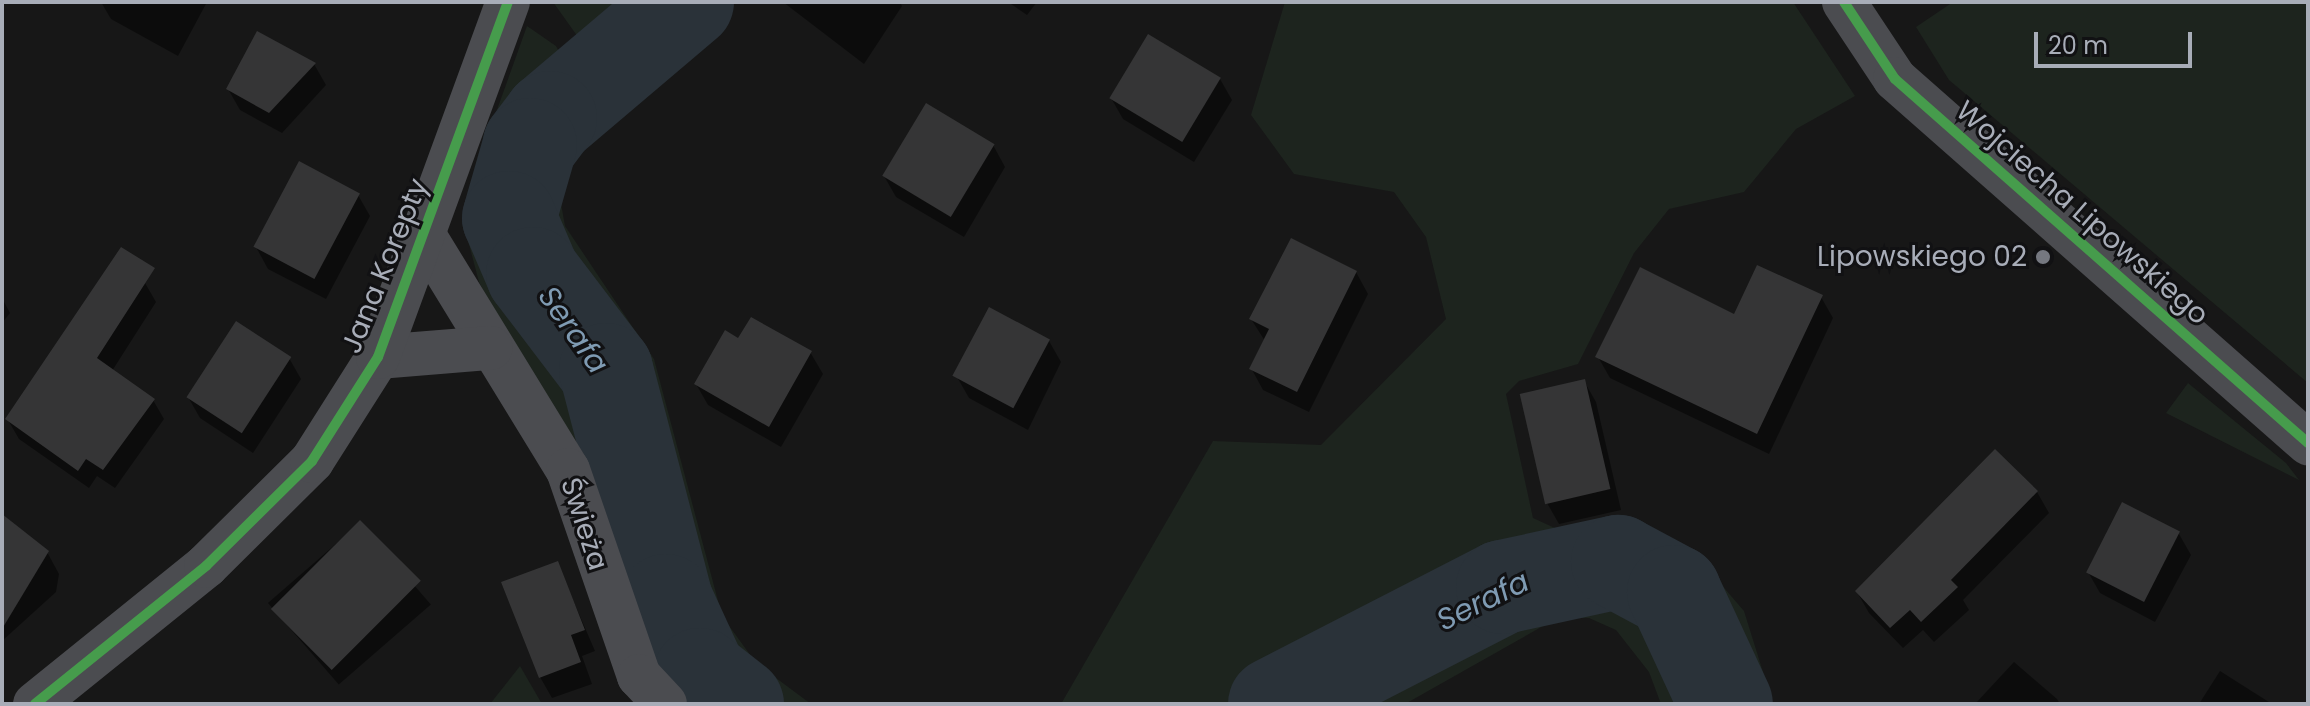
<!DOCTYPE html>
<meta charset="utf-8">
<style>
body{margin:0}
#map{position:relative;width:2310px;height:706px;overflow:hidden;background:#171717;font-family:Poppins,sans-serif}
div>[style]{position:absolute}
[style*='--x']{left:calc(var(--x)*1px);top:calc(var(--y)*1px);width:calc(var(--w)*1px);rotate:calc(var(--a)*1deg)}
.green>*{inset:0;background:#1d241e}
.shadow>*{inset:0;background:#0007;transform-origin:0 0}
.river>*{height:94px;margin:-47px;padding:0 47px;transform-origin:47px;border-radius:47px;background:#2a3239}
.building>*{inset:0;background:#353536;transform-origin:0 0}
.minor>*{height:44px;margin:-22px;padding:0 22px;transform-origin:22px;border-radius:22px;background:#4b4c50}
.cycleway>*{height:10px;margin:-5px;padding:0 5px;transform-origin:5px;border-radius:5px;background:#469c4c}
.dots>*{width:22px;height:22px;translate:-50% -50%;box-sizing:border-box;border:4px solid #111113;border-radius:50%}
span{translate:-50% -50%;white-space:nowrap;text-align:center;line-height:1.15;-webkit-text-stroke:6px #111113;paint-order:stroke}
.street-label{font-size:28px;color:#a8adb8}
.poi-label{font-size:28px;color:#a8adb8}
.right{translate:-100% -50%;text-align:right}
.water-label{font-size:30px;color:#7f9bb3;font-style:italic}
.frame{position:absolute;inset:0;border:4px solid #a8adb8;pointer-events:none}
.scale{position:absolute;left:2034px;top:32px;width:158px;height:36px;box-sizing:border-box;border:4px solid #a8adb8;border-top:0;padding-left:10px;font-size:24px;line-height:28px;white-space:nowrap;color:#a8adb8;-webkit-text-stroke:6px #111113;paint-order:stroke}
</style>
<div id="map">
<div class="green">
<div style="clip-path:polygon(553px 2px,709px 2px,620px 96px)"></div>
<div style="clip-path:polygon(1285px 2px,1793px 2px,1855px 96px,1796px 129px,1744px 192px,1669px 209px,1634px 253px,1578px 364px,1519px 381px,1506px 394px,1533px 518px,1570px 535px,1648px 534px,1701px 561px,1744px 611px,1773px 704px,1661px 704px,1649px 672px,1616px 630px,1589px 618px,1559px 617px,1405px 704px,1061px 704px,1213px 441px,1321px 445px,1446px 319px,1426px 237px,1394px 192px,1294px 174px,1251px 115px)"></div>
<div style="clip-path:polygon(1953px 2px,2308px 2px,2308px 383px,1949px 80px,1916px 27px)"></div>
<div style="clip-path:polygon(527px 26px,556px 46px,596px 121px,557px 181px,565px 226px,654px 359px,722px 616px,756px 663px,811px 704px,684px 704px,666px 686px,479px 282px,466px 233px,470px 185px)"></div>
<div style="clip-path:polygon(2188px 383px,2286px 463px,2299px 480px,2166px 413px)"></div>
<div style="clip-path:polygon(520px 666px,542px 704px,490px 704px)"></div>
</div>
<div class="shadow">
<div style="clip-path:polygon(101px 2px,207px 2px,178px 56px,111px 19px)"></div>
<div style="clip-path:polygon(783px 2px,900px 2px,902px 6px,864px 64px)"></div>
<div style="clip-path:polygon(1008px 2px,1037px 2px,1027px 15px)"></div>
<div style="clip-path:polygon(314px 64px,326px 85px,282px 133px,240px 110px,228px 89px)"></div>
<div style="clip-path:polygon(1220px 79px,1232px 100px,1194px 162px,1123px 119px,1111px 98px)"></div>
<div style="clip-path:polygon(993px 145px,1005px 167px,964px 237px,896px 197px,884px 176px)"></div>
<div style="clip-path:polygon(358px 195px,370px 216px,326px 299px,268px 269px,256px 247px)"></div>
<div style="clip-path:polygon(1356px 272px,1368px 294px,1309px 412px,1263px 390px,1251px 368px,1265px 341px,1251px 319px)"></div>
<div style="clip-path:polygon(145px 283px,156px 302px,112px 371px,153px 400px,164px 419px,115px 488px,97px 476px,89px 488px,19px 439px,8px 420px)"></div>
<div style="clip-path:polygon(1821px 297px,1833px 318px,1769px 454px,1610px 378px,1598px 357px)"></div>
<div style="clip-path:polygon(2px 298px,10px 313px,2px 323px)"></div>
<div style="clip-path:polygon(739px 341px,810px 352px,823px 374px,781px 447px,708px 405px,696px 384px)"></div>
<div style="clip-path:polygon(1049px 341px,1061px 362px,1028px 430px,969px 398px,957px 377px)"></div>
<div style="clip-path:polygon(289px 358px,301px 379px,253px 453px,200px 418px,188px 397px)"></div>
<div style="clip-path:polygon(1584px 381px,1596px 402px,1621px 510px,1559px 524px,1547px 503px)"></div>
<div style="clip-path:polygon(2037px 492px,2049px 513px,1963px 600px,1969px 610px,1934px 642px,1923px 630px,1903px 648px,1869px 613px,1857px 592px)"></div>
<div style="clip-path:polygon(2px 517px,47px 552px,59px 574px,56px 592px,2px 641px)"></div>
<div style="left:360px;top:523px;width:108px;height:122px;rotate:49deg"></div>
<div style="clip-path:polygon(2179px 534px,2191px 555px,2155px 622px,2100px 593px,2088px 572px)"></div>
<div style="clip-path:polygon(557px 563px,595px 651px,582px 656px,592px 684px,552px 698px,540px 677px)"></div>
<div style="clip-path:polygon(2014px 662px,2057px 699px,2060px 704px,1975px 704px)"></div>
<div style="clip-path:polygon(2220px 671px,2272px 704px,2199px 704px)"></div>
</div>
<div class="river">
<div style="--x:687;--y:2;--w:180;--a:139.7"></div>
<div style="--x:550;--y:118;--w:34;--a:127"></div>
<div style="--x:530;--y:145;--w:76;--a:106"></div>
<div style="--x:509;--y:218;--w:61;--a:66.8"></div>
<div style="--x:533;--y:274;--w:121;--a:52.8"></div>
<div style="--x:606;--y:370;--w:239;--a:75.4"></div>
<div style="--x:666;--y:601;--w:81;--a:65.3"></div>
<div style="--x:700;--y:675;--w:47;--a:38.1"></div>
<div style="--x:1275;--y:704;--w:256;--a:-27.2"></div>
<div style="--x:1503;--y:587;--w:118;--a:-12.3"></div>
<div style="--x:1618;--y:562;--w:64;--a:28.2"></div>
<div style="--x:1674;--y:592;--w:123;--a:65.1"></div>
</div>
<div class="building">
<div style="clip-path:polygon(257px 31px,316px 63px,269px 113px,226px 89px)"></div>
<div style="left:1148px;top:34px;width:85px;height:75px;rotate:31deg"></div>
<div style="left:926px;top:103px;width:80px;height:85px;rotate:31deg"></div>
<div style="left:299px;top:161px;width:69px;height:97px;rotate:28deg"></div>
<div style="clip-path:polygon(1291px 238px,1357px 271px,1297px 392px,1249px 369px,1269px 329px,1249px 319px)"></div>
<div style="clip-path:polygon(121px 247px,155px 268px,97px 358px,155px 399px,103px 470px,86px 459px,78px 471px,5px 419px)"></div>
<div style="clip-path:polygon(1757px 265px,1823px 295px,1757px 434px,1595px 357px,1640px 267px,1734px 314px)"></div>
<div style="left:989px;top:307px;width:69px;height:78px;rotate:28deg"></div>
<div style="clip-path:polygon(751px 317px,812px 351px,769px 427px,694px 384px,725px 330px,738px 338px)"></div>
<div style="left:236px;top:321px;width:66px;height:91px;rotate:33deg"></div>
<div style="left:1585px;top:379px;width:113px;height:67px;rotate:77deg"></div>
<div style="clip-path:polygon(1995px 449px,2038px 491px,1951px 580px,1958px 587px,1921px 622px,1910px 610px,1890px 628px,1855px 591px)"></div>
<div style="left:2122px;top:502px;width:65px;height:79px;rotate:27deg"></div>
<div style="clip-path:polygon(2px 514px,49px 551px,2px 629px)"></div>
<div style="left:360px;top:520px;width:86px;height:126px;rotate:45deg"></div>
<div style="clip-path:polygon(558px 561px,585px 630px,571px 635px,581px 662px,539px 678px,501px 582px)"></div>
</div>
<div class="minor">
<div style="--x:1844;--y:2;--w:92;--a:56.5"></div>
<div style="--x:1895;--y:79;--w:551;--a:41.39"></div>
<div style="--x:425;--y:237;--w:273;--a:58.5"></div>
<div style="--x:568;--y:470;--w:218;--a:71"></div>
<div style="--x:639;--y:676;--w:38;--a:47"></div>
<div style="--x:378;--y:357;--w:113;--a:-4.6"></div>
<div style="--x:35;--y:704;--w:220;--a:-38.9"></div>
<div style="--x:206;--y:566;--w:149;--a:-44.7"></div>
<div style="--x:312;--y:461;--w:123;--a:-57.6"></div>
<div style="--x:378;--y:357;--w:378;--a:-69.9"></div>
</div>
<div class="cycleway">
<div style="--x:1844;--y:2;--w:92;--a:56.5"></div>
<div style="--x:1895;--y:79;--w:551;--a:41.39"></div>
<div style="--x:35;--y:704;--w:220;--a:-38.9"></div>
<div style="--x:206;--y:566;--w:149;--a:-44.7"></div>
<div style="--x:312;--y:461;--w:123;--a:-57.6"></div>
<div style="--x:378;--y:357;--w:378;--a:-69.9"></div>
</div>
<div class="dots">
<div style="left:2043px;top:257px;background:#757880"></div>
</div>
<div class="street-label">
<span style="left:2082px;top:213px;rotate:41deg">Wojciecha Lipowskiego</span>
<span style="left:385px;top:266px;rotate:-68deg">Jana Korepty</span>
<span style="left:584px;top:524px;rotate:72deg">Świeża</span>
</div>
<div class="poi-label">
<span class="right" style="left:2027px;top:257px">Lipowskiego 02</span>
</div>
<div class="water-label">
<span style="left:573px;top:330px;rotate:55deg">Serafa</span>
<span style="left:1483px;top:601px;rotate:-26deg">Serafa</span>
</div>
<div class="frame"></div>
<div class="scale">20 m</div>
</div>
